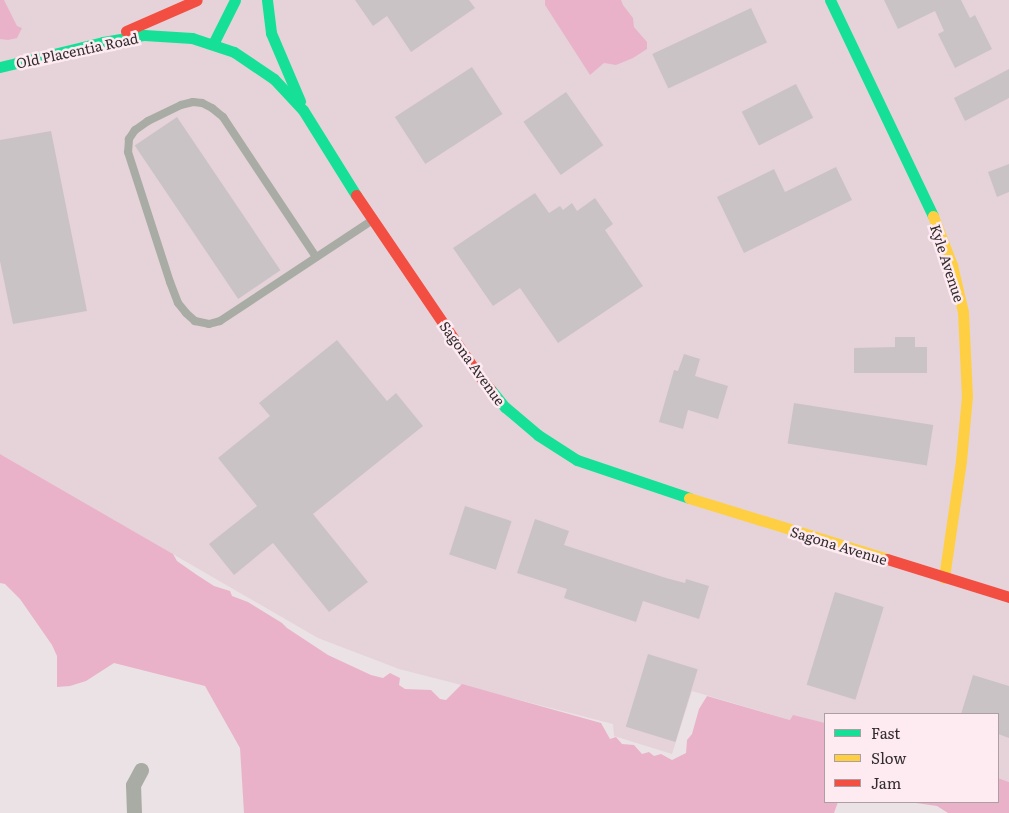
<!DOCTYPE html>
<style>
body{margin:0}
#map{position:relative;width:1009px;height:813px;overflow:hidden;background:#ebe2e5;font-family:Literata,serif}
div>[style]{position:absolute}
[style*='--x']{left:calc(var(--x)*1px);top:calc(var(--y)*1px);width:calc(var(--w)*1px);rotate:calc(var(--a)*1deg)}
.built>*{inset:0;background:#e5d3d9}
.forest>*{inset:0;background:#eab2c8}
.building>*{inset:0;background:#cac3c5;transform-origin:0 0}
.lane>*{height:8px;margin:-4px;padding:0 4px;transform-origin:4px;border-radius:4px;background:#a8aca4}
.street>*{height:15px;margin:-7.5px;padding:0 7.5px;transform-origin:7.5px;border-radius:7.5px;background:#a8aca4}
.fast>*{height:11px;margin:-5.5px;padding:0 5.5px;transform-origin:5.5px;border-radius:5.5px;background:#16e098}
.slow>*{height:11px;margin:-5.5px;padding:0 5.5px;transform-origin:5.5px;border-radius:5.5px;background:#ffcf43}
.jam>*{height:11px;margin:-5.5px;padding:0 5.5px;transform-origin:5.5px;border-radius:5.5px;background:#f24e42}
span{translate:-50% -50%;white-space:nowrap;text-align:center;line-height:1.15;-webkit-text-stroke:5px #fdebf1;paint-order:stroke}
.street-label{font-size:14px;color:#322c2e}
.legend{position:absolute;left:824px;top:713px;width:175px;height:90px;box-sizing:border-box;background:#fdebf1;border:1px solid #ac9fa3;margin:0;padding:6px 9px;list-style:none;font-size:15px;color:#322c2e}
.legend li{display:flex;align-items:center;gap:10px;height:25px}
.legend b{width:25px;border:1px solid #ac9fa3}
</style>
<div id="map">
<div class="built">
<div style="clip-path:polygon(0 0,1009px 0,1009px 782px,998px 778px,998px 714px,825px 714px,825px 723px,790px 720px,692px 691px,672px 754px,614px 736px,613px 724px,399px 669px,318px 638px,0 454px)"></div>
</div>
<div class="forest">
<div style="clip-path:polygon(0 0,4px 0,17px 26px,22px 28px,17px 38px,8px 40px,0 39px)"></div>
<div style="clip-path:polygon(545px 0,621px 0,623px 5px,633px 18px,634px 27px,647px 42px,647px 49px,633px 58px,616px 65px,604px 63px,590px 75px,545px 5px)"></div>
<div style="clip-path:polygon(0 454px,173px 554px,177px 561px,197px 575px,214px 586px,230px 591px,232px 596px,248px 602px,282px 623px,287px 628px,328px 655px,371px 675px,383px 678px,390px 673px,400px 678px,399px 685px,405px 689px,431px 690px,440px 699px,446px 700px,462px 684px,601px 723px,610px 739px,616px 737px,622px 744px,634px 745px,642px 754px,649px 752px,654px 756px,661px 754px,672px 760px,686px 753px,687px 740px,692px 734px,699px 709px,707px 696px,790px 720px,793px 715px,825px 723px,825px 802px,838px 802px,834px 813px,244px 813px,240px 748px,205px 686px,114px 663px,86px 681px,70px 686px,57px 687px,57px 656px,52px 645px,20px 599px,5px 584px,0 583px)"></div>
<div style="clip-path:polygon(998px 778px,1009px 782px,1009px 813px,948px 813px,937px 806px,909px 802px,998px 802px)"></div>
</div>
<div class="building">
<div style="clip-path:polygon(355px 0,469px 0,475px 8px,411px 52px,387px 16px,373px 26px)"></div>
<div style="clip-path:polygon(884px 0,961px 0,970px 18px,975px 15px,992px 49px,955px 68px,938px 34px,944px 31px,935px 11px,898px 29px)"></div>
<div style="left:751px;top:8px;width:38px;height:109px;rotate:65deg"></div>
<div style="left:472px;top:67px;width:56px;height:92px;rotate:57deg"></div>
<div style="clip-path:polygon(1009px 69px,1009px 98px,965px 121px,954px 98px)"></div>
<div style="left:796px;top:84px;width:38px;height:61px;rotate:63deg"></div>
<div style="left:566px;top:92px;width:65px;height:52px;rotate:55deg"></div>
<div style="left:177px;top:117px;width:185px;height:51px;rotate:56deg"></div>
<div style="clip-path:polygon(51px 131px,87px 311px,13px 324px,0 261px,0 140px)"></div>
<div style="clip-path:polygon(1009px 164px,1009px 192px,997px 197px,988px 172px)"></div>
<div style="clip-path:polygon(836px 167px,852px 200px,744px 253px,717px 197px,774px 169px,785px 192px)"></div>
<div style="clip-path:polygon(535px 193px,549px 213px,560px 206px,563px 210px,572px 203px,577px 211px,595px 198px,613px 224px,605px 230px,643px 286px,558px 343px,520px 288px,493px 306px,453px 248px)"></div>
<div style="clip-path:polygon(895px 337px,915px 337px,915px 347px,927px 347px,927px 373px,854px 373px,854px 348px,895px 347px)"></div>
<div style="clip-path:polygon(337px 340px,387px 401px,396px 393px,423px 426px,313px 514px,368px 582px,329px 612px,273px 543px,234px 575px,209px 544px,257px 506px,218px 458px,270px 416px,259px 403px)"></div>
<div style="clip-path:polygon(684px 354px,700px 359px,695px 376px,728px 386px,718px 419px,688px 410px,683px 429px,659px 422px,674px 370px,678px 371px)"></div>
<div style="left:794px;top:403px;width:141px;height:41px;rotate:9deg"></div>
<div style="left:465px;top:506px;width:49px;height:51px;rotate:18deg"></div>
<div style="clip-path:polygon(535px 519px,569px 531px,564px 545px,666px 578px,685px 583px,686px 579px,709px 586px,699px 619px,643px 601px,636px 622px,564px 598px,567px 589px,517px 573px)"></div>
<div style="left:835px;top:592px;width:51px;height:97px;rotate:17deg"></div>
<div style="left:648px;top:654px;width:52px;height:76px;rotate:17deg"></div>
<div style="clip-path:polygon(973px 675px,1009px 686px,1009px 738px,998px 734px,998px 714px,961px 714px)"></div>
</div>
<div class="lane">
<div style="--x:316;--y:257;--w:168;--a:-123.6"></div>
<div style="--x:223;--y:117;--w:14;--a:-141"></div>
<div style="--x:212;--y:108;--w:11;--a:-153"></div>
<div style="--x:202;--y:103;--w:9;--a:-174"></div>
<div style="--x:193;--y:102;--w:12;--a:166"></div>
<div style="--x:181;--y:105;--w:37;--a:154"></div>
<div style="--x:148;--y:121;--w:16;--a:145"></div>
<div style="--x:135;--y:130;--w:11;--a:124"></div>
<div style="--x:129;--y:139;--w:13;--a:94"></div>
<div style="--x:128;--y:152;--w:137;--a:72.1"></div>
<div style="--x:170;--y:282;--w:22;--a:69"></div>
<div style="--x:178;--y:303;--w:13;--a:51"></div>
<div style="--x:186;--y:313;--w:12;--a:42"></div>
<div style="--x:195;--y:321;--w:14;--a:12"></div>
<div style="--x:209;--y:324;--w:11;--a:-15"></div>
<div style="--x:220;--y:321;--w:181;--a:-33.5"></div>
</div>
<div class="street">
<div style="--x:134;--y:813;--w:28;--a:-92"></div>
<div style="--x:133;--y:785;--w:17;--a:-62"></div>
</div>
<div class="fast">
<div style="--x:267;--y:0;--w:33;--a:83"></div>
<div style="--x:271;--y:33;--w:74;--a:66.9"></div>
<div style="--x:830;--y:0;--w:239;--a:64.5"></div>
<div style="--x:213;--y:44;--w:49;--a:-63.4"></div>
<div style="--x:0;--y:67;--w:106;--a:-13.6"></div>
<div style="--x:103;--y:42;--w:42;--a:-9.7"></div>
<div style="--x:144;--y:35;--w:48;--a:3.6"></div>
<div style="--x:192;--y:38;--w:44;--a:18.4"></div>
<div style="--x:234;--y:52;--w:48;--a:34"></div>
<div style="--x:274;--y:79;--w:42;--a:46.9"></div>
<div style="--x:303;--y:110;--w:100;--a:58.1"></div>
<div style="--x:491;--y:390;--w:22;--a:51"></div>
<div style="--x:505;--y:407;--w:43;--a:40.3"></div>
<div style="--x:538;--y:435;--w:46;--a:32.7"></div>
<div style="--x:577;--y:460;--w:118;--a:18.7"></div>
</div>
<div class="slow">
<div style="--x:933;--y:216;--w:53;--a:68.8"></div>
<div style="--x:952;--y:265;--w:48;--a:76.8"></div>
<div style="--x:963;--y:312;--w:84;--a:87.3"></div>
<div style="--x:967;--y:396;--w:65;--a:95.3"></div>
<div style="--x:961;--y:461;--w:118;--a:98.3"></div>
<div style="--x:689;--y:498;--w:207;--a:17.1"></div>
</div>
<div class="jam">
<div style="--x:126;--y:31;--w:77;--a:-23.6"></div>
<div style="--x:356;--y:195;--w:215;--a:55.8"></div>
<div style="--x:477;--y:373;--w:22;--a:51"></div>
<div style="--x:887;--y:559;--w:128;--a:17.3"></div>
</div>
<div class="street-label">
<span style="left:77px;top:50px;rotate:-12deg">Old Placentia Road</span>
<span style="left:948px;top:263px;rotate:72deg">Kyle Avenue</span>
<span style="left:473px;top:363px;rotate:54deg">Sagona Avenue</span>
<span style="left:839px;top:545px;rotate:17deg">Sagona Avenue</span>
</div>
<ul class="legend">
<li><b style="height:6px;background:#16e098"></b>Fast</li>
<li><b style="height:6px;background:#ffcf43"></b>Slow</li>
<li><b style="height:6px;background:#f24e42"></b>Jam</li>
</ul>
</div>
